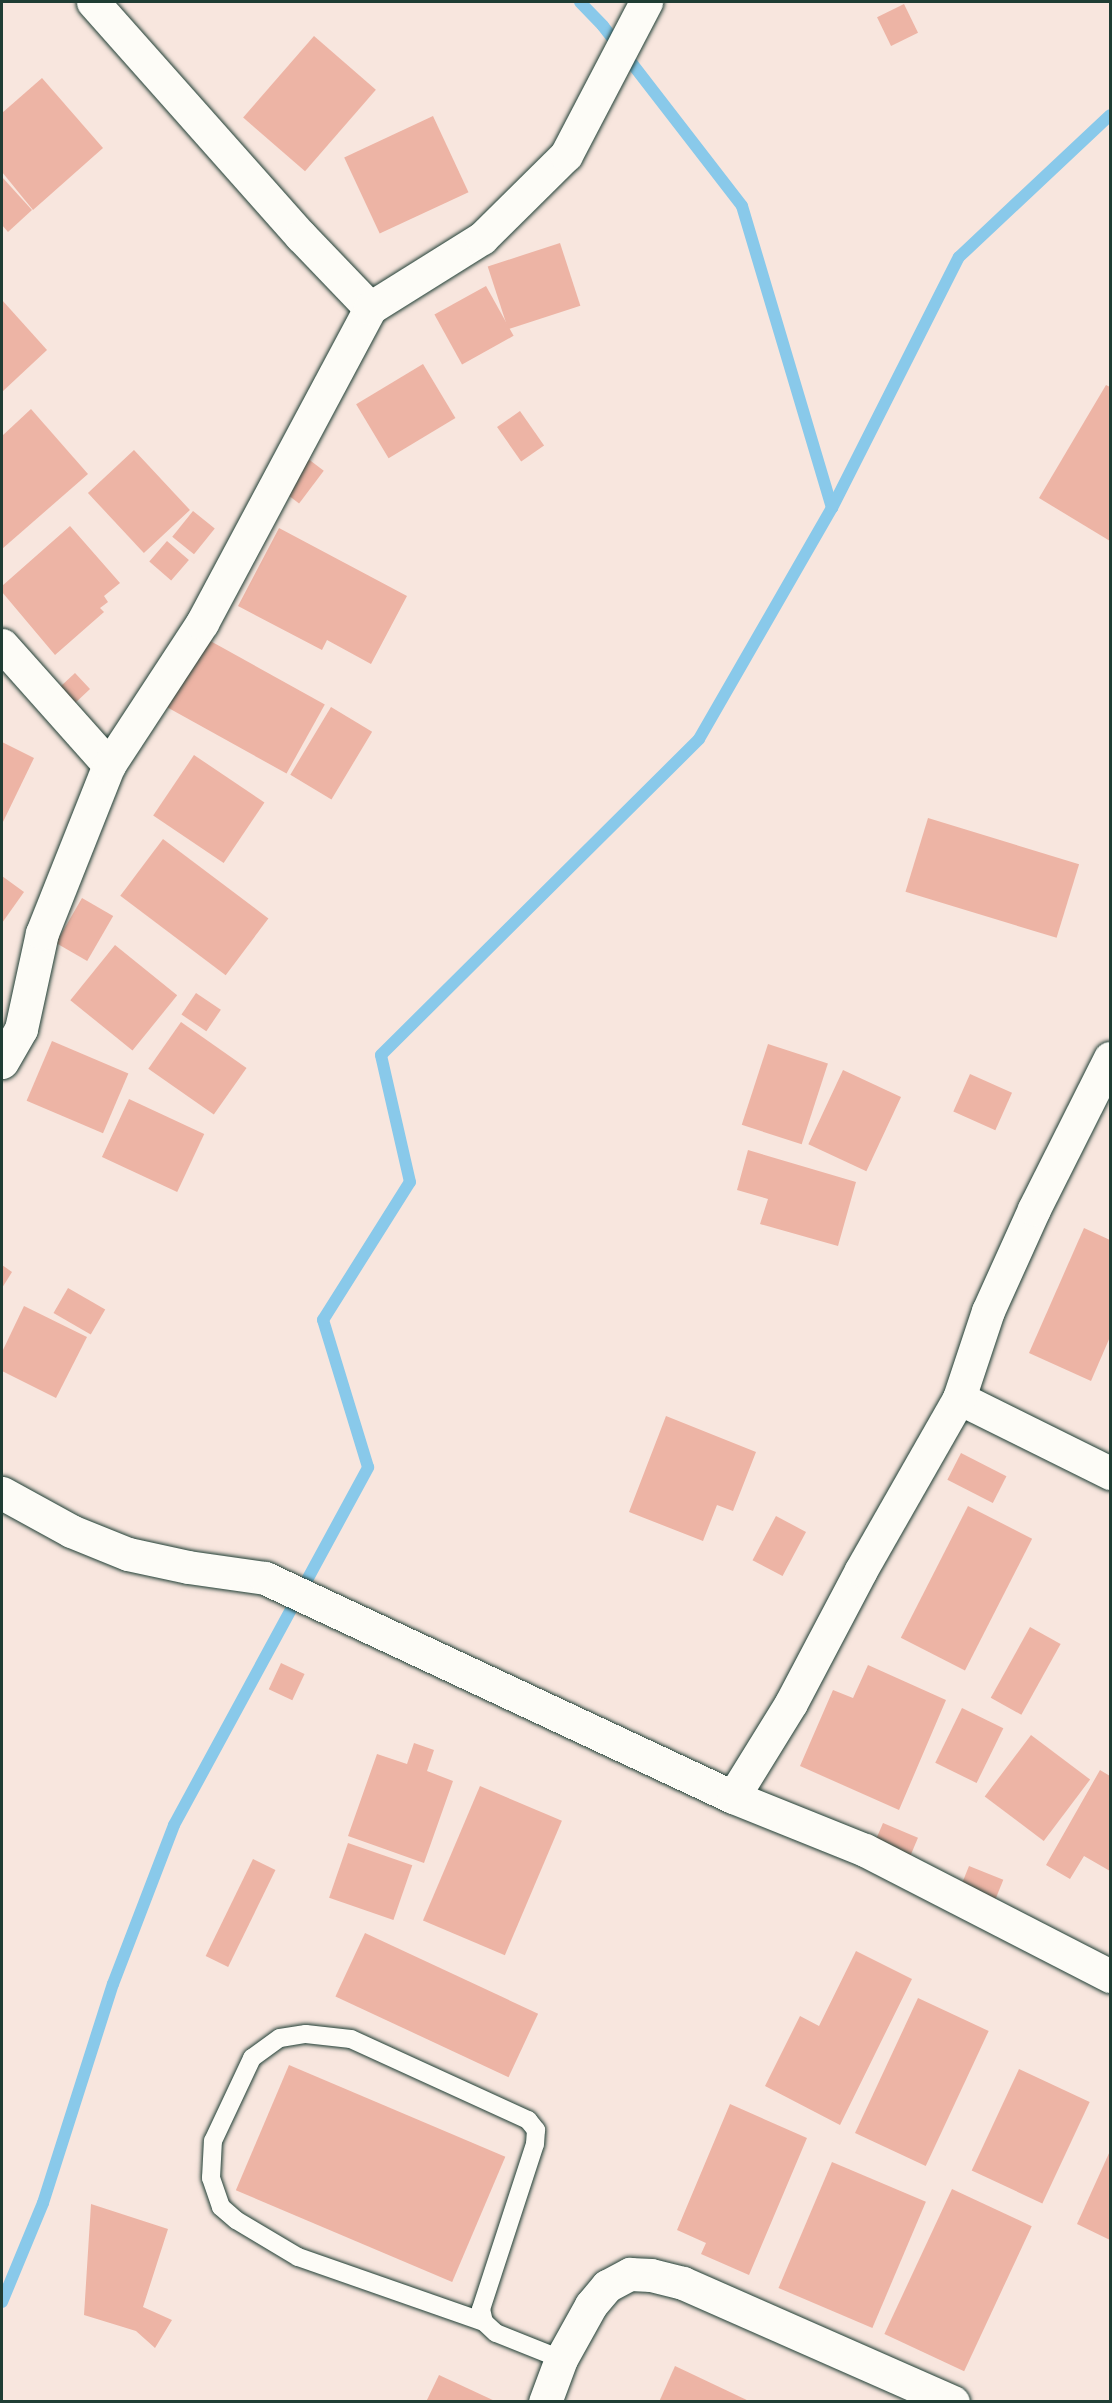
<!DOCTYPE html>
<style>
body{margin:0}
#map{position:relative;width:1112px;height:2403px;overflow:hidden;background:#f8e6de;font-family:"Architects Daughter",sans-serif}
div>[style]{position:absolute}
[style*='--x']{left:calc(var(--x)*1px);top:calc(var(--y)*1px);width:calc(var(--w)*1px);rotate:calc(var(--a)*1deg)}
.stream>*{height:12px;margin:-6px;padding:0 6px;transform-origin:6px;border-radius:6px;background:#89c9ea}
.building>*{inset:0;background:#edb4a5;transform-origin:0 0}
.roads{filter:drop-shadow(0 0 2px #1f3d34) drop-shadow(0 0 2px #1f3d34)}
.service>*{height:18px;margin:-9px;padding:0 9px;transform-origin:9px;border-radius:9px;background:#fdfcf7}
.minor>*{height:33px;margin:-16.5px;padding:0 16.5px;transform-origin:16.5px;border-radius:16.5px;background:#fdfcf7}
span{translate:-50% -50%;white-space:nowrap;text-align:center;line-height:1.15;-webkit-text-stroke:4.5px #fdfcf7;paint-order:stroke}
.frame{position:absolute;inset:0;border:3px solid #1f3d34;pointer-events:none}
</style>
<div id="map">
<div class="stream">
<div style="--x:580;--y:2;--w:33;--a:46"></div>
<div style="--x:603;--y:26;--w:227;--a:52.3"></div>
<div style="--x:742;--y:206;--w:315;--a:73.4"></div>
<div style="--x:2;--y:2302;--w:107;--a:-67.5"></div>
<div style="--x:43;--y:2203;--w:230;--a:-72.3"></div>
<div style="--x:113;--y:1984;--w:170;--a:-69"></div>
<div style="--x:174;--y:1825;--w:407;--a:-61.5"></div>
<div style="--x:368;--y:1467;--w:154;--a:-107"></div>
<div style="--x:323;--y:1320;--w:163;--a:-57.8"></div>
<div style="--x:410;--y:1182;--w:130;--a:-102.9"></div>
<div style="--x:381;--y:1055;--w:448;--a:-44.8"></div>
<div style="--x:699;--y:739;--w:267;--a:-60.1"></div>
<div style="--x:832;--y:508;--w:281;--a:-63.2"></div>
<div style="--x:959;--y:257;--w:207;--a:-43.2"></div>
</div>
<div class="building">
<div style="left:904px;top:4px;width:32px;height:30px;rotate:64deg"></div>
<div style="left:314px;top:36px;width:82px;height:108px;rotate:41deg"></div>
<div style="clip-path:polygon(42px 78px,103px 148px,33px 210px,2px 172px,2px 113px)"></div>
<div style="left:433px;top:116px;width:84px;height:98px;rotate:65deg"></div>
<div style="clip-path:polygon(2px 177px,32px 210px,8px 232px,2px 225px)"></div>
<div style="left:560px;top:243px;width:66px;height:76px;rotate:72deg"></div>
<div style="left:486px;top:286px;width:57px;height:59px;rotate:61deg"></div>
<div style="clip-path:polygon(2px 300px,47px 350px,2px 392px)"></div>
<div style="left:423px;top:364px;width:63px;height:78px;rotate:59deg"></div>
<div style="clip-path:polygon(1106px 385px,1110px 387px,1110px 541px,1039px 498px)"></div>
<div style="clip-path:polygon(31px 409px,88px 474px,2px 549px,2px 436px)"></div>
<div style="left:520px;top:411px;width:42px;height:28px;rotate:55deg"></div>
<div style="left:134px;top:450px;width:82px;height:63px;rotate:47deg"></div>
<div style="left:307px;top:458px;width:21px;height:41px;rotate:37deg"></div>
<div style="left:193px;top:511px;width:28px;height:33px;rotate:39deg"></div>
<div style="clip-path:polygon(70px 526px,120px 583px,104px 596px,108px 602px,100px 608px,104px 612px,55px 655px,2px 592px,2px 586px)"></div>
<div style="clip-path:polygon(279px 528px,407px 596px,371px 664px,327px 640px,322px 650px,238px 606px)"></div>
<div style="left:167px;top:541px;width:29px;height:27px;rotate:41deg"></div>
<div style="left:205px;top:638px;width:137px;height:79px;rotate:29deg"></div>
<div style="left:75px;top:673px;width:22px;height:25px;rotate:47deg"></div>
<div style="left:331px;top:707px;width:48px;height:79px;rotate:31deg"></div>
<div style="clip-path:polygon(2px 742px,34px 758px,2px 824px)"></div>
<div style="left:194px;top:755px;width:85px;height:73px;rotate:34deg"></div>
<div style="left:928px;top:818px;width:158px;height:77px;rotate:17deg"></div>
<div style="left:163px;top:839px;width:132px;height:71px;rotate:37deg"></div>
<div style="clip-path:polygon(2px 876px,24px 892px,2px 923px)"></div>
<div style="left:82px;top:898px;width:36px;height:52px;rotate:30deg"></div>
<div style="left:115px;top:945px;width:80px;height:71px;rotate:39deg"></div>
<div style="left:196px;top:993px;width:30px;height:26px;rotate:34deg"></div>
<div style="left:181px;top:1022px;width:80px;height:57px;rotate:35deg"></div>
<div style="left:52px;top:1041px;width:83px;height:65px;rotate:23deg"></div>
<div style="left:768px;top:1044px;width:63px;height:85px;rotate:18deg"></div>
<div style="left:843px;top:1070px;width:64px;height:82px;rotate:25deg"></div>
<div style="left:970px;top:1074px;width:46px;height:41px;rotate:24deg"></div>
<div style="left:129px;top:1099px;width:83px;height:64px;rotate:25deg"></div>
<div style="clip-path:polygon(748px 1150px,856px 1182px,838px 1246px,760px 1224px,768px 1199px,737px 1190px)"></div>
<div style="clip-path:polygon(1084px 1228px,1110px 1240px,1110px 1337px,1091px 1381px,1029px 1353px)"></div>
<div style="clip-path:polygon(2px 1265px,12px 1272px,2px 1288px)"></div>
<div style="left:68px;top:1288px;width:43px;height:29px;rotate:30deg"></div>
<div style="clip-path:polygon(24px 1306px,87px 1337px,56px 1398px,2px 1371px,2px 1352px)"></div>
<div style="clip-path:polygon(666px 1416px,756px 1452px,733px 1511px,717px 1505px,703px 1541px,629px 1512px)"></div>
<div style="left:961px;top:1453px;width:51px;height:30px;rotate:27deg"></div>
<div style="left:968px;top:1506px;width:72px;height:148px;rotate:27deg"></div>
<div style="left:776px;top:1516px;width:34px;height:50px;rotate:28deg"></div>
<div style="left:1030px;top:1627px;width:35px;height:81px;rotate:29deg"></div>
<div style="left:281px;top:1663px;width:26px;height:29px;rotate:25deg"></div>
<div style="clip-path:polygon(868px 1665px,946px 1700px,899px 1810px,800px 1766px,833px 1690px,853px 1698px)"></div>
<div style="left:962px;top:1708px;width:46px;height:61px;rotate:26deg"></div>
<div style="left:1031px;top:1735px;width:74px;height:77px;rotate:37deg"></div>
<div style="clip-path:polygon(414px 1743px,434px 1750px,427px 1771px,453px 1781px,424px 1863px,348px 1836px,377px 1754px,407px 1764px)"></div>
<div style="clip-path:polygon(1100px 1770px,1110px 1776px,1110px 1871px,1084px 1856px,1070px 1879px,1046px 1865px)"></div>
<div style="left:480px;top:1786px;width:89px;height:146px;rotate:23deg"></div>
<div style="left:883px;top:1823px;width:38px;height:27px;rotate:23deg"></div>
<div style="left:348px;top:1843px;width:68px;height:58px;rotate:19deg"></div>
<div style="left:253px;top:1859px;width:25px;height:108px;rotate:26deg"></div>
<div style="left:969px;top:1866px;width:37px;height:22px;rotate:22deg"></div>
<div style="left:365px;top:1933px;width:191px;height:70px;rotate:25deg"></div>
<div style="clip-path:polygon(856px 1951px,912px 1979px,840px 2125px,765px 2086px,800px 2016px,819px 2026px)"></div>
<div style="left:918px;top:1998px;width:78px;height:149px;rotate:25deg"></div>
<div style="left:289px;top:2065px;width:235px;height:136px;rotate:23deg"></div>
<div style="left:1019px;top:2069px;width:78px;height:112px;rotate:25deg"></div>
<div style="clip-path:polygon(730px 2104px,807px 2138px,749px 2275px,701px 2254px,706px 2243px,677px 2230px)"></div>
<div style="clip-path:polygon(1110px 2151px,1110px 2240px,1077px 2224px)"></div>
<div style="left:832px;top:2162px;width:102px;height:137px;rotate:23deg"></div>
<div style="left:952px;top:2189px;width:88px;height:160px;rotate:25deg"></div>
<div style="clip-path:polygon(91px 2204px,168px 2229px,143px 2307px,172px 2320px,155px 2348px,136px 2331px,84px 2315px)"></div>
<div style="clip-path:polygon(675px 2366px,751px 2402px,659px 2402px)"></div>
<div style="clip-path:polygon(439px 2375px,497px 2402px,426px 2402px)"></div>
</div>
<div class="roads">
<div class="service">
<div style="--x:484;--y:2322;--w:197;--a:-160.7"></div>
<div style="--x:298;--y:2257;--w:72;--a:-149.2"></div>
<div style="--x:236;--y:2220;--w:20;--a:-139"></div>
<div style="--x:221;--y:2207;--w:31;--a:-109"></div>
<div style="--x:211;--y:2178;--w:37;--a:-87"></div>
<div style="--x:213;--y:2141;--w:92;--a:-64.8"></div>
<div style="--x:252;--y:2058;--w:34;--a:-36"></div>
<div style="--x:280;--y:2038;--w:26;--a:-9"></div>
<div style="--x:306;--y:2034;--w:45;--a:6.3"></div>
<div style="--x:351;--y:2039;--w:195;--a:24.6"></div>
<div style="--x:528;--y:2120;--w:13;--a:51"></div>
<div style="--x:536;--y:2130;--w:14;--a:94"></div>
<div style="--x:535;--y:2144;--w:174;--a:108.1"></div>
<div style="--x:481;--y:2309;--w:13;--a:77"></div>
<div style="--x:484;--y:2322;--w:16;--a:43"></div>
<div style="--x:496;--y:2333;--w:70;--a:21.8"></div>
</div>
<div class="minor">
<div style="--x:93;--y:2;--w:313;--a:48.4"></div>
<div style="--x:301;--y:236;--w:100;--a:46.2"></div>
<div style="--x:2;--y:645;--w:161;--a:48.3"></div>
<div style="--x:2;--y:1062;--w:38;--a:-60"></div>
<div style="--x:21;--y:1029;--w:98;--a:-77.7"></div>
<div style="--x:42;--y:933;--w:181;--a:-68.3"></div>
<div style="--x:109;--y:765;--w:170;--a:-56.8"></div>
<div style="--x:202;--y:623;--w:357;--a:-61.9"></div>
<div style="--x:370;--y:308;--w:132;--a:-32"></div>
<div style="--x:482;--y:238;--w:118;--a:-44.7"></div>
<div style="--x:566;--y:155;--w:173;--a:-62.4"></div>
<div style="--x:959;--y:1398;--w:169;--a:26.4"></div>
<div style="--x:2;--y:1493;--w:79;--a:28.8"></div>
<div style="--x:71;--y:1531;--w:61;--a:22"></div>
<div style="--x:128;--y:1554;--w:61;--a:12.2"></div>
<div style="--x:188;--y:1567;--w:78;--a:8.1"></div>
<div style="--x:265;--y:1578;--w:517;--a:25.08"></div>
<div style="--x:733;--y:1797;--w:142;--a:21.9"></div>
<div style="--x:865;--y:1850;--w:276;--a:27.2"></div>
<div style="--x:733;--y:1797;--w:110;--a:-58.3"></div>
<div style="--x:791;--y:1703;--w:150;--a:-62.2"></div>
<div style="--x:861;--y:1570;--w:198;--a:-60.3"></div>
<div style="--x:959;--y:1398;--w:92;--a:-71.6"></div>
<div style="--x:988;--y:1311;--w:112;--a:-65.7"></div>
<div style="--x:1034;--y:1209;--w:169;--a:-63.3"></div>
<div style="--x:545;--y:2402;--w:46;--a:-69.6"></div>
<div style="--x:561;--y:2359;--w:62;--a:-60.9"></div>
<div style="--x:591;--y:2305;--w:25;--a:-50"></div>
<div style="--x:607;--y:2286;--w:26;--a:-28"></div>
<div style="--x:630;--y:2274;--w:21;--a:3"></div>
<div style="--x:651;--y:2275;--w:33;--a:14"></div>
<div style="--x:683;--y:2283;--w:295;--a:23.8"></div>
</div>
</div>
<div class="frame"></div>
</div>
